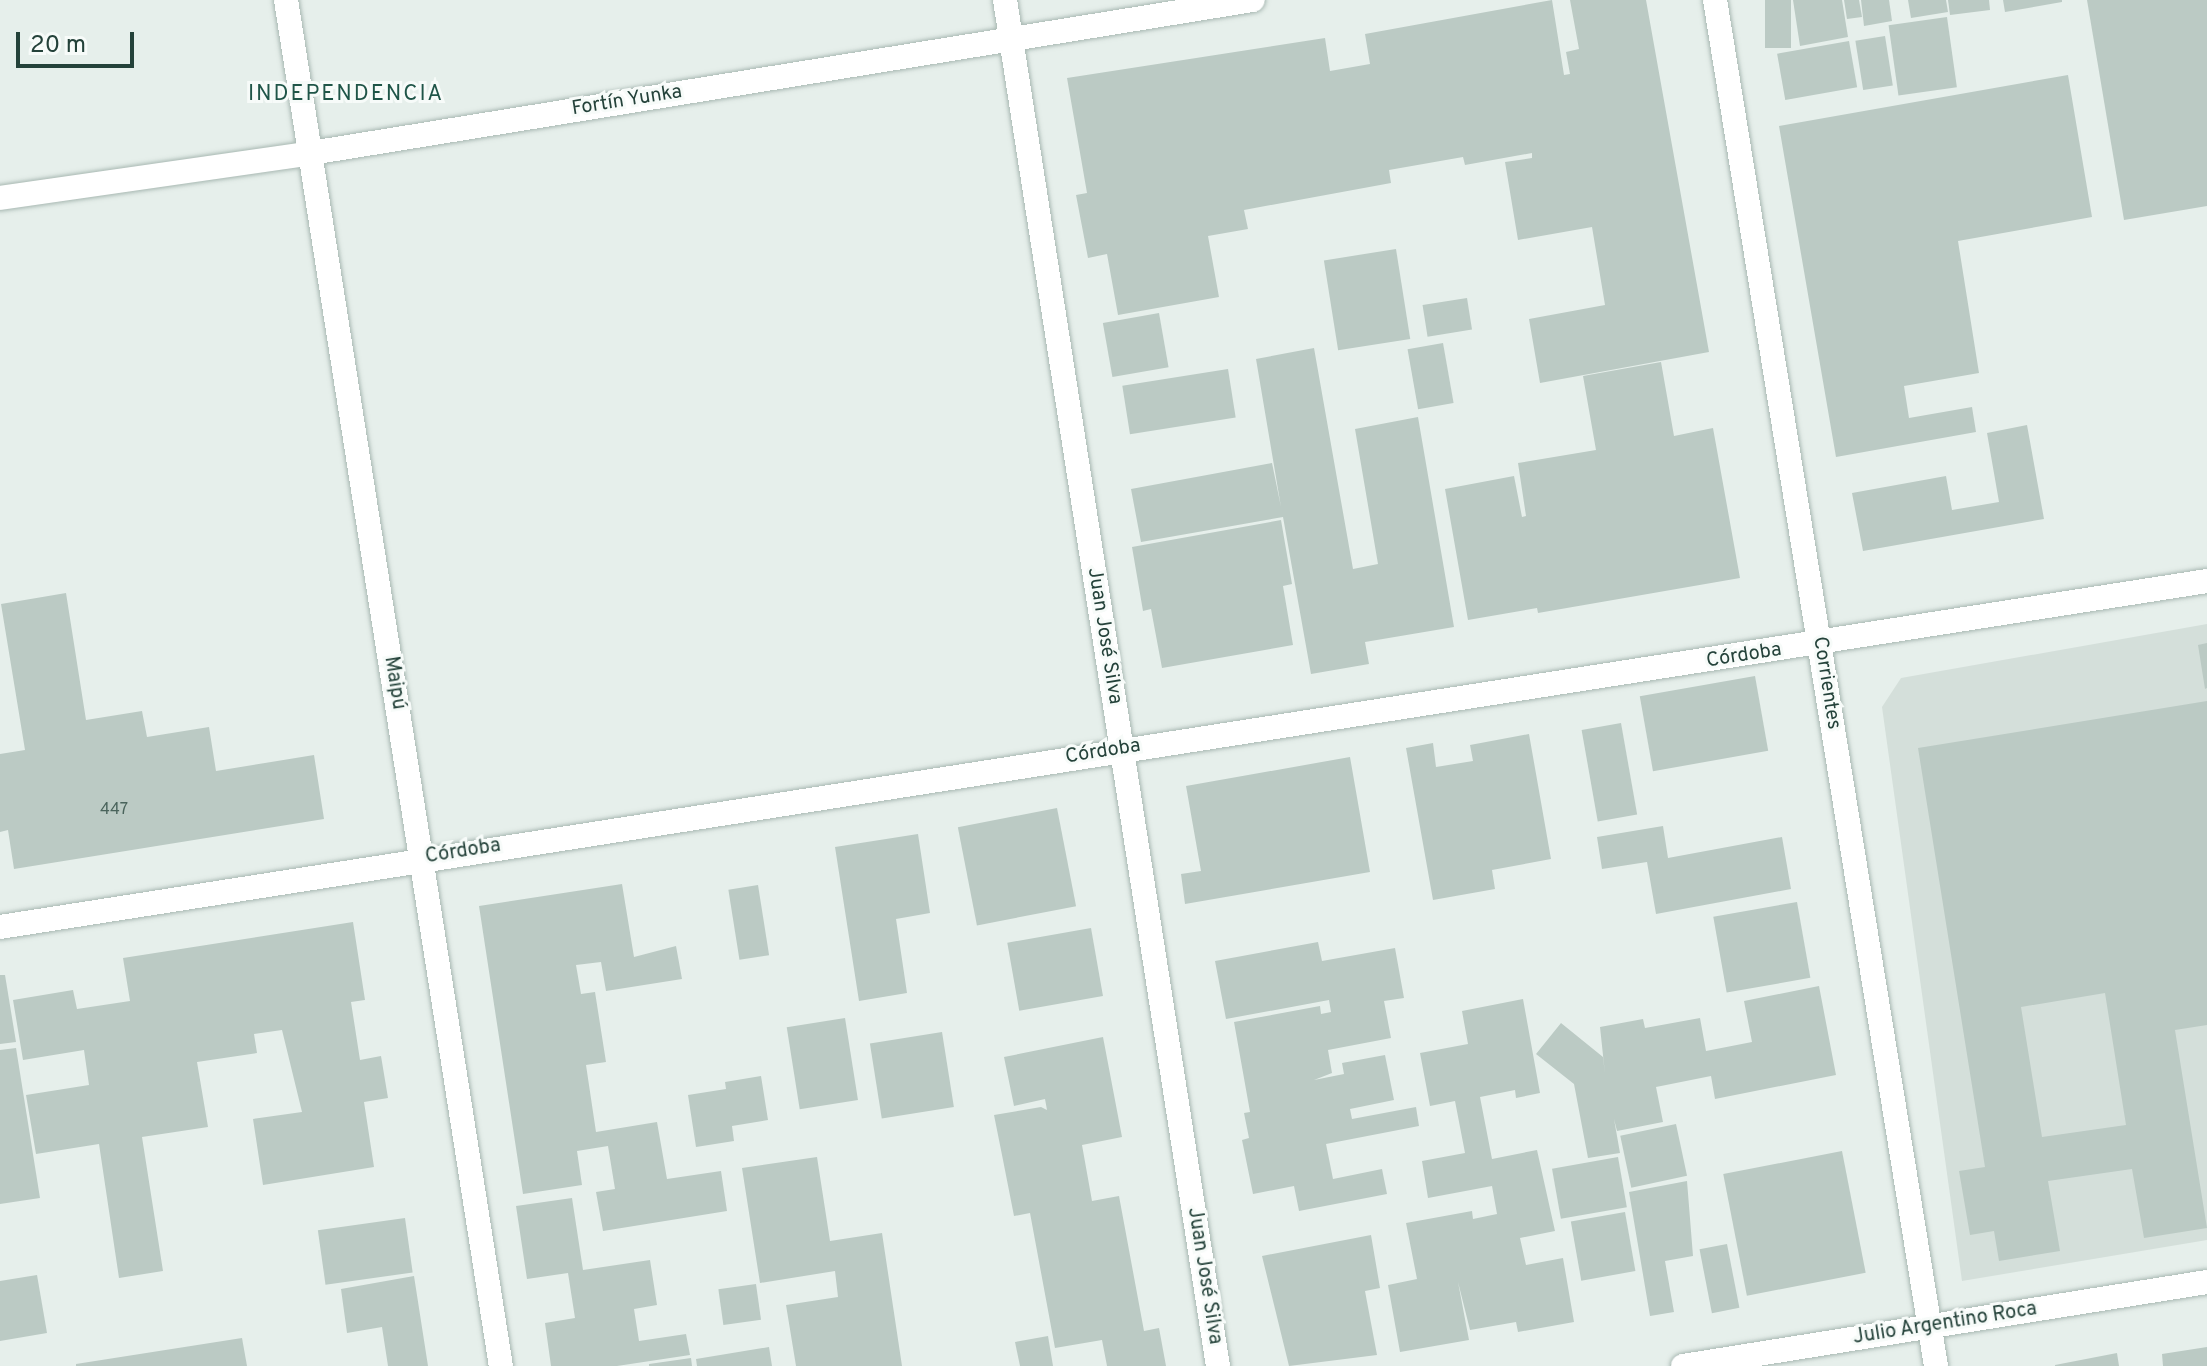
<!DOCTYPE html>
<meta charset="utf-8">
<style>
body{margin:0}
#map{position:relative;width:2207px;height:1366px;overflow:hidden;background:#e6efeb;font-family:Overpass,sans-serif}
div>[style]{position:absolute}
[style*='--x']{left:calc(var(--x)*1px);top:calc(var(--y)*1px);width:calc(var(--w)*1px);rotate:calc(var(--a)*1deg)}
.built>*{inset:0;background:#d4dfda}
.building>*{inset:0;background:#bbcac4;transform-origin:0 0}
.roads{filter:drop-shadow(0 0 2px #a8b8b2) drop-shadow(0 0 2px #a8b8b2)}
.minor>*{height:24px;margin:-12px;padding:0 12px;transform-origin:12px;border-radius:12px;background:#fff}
span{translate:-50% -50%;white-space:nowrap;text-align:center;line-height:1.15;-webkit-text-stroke:6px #f7fbf9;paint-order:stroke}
.number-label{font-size:16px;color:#4a645c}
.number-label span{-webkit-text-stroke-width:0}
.street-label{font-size:20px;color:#24423a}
.neighbourhood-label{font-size:22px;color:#1f5548;letter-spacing:2px}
.scale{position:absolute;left:16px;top:32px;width:118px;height:36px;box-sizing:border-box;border:4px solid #24423a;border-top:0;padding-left:10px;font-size:24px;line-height:28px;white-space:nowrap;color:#24423a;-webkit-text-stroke:6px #f7fbf9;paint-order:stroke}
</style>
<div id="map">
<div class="built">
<div style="clip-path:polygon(2207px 624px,2207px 1240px,1962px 1281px,1882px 707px,1901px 678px)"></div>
</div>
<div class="building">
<div style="clip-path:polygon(1552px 0,1564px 75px,1570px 74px,1566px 52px,1579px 49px,1570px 0,1646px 0,1709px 352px,1540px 383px,1529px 319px,1605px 305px,1592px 227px,1518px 240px,1505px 162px,1532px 158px,1532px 153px,1465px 165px,1463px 157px,1389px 170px,1391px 183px,1244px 210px,1248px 229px,1208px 236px,1219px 297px,1118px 315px,1107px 254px,1088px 258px,1076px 195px,1087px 193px,1067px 78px,1325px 38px,1330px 71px,1370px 64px,1365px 34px)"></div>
<div style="left:1765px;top:0;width:26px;height:48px"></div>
<div style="clip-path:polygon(1793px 0,1842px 0,1848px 37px,1800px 46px)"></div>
<div style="clip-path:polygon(1844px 0,1859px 0,1862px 17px,1847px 19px)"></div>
<div style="clip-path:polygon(1861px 0,1889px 0,1892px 21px,1864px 26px)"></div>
<div style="clip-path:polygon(1908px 0,1946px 0,1948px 12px,1911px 18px)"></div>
<div style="clip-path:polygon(1948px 0,1989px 0,1990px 10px,1950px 15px)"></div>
<div style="clip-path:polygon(2003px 0,2062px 0,2062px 2px,2005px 12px)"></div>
<div style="clip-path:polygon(2087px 0,2207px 0,2207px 206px,2124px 220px)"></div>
<div style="left:1947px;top:17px;width:71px;height:59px;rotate:82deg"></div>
<div style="left:1885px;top:36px;width:50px;height:30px;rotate:81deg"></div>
<div style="left:1849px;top:41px;width:47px;height:73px;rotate:80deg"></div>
<div style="clip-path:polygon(2068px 75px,2092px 217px,1958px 241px,1979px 373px,1904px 386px,1909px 418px,1972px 407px,1976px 432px,1836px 457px,1779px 126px)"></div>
<div style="left:1396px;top:249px;width:91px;height:73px;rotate:81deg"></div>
<div style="left:1467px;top:298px;width:32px;height:45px;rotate:81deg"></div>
<div style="left:1159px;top:313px;width:55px;height:57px;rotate:80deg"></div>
<div style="left:1443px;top:343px;width:61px;height:36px;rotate:80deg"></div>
<div style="clip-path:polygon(1314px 348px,1353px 569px,1378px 564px,1355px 429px,1418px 417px,1454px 627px,1365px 642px,1369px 664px,1311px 674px,1283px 517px,1141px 542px,1131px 489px,1272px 463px,1281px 507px,1256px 359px)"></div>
<div style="clip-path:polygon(1661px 362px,1674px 436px,1713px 428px,1740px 578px,1538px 613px,1537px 608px,1468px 620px,1445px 489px,1514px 476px,1522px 517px,1526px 516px,1518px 463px,1596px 450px,1583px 376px)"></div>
<div style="left:1228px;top:369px;width:49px;height:107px;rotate:81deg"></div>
<div style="clip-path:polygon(2027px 425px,2044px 519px,1863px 551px,1852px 493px,1946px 476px,1952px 510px,1999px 502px,1987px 433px)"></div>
<div style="clip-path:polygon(1281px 520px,1292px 584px,1283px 586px,1293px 645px,1162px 668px,1151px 609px,1143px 611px,1132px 547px)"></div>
<div style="clip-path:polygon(66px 593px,86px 720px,142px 711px,147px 737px,209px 727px,216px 771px,314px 755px,324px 819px,14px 869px,8px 830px,0 832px,0 754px,25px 750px,1px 604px)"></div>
<div style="clip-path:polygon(2207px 643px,2207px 688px,2205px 689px,2198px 645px)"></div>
<div style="left:1755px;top:676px;width:76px;height:117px;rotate:80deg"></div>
<div style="clip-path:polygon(evenodd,2207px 701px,2207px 1025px,2175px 1030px,2207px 1228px,2144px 1238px,2132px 1169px,2048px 1181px,2060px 1251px,1999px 1261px,1994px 1231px,1970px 1235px,1959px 1171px,1985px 1167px,1918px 748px,2207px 701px,2105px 993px,2126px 1125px,2042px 1137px,2021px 1007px,2105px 993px)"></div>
<div style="left:1621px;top:723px;width:93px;height:40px;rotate:80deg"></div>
<div style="clip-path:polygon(1529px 734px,1551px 859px,1492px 870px,1495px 889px,1433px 900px,1406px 748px,1433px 743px,1436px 767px,1473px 761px,1470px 745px)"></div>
<div style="clip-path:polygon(1350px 757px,1370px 872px,1185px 904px,1181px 874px,1201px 871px,1186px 786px)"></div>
<div style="left:1057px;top:808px;width:100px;height:101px;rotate:79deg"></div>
<div style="clip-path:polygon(1663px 826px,1668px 858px,1782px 837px,1791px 889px,1656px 914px,1647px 862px,1602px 869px,1597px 837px)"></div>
<div style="clip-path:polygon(918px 834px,930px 913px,896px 919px,907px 993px,859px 1001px,835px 847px)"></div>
<div style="clip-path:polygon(622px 884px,634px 957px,676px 946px,682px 979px,606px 991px,601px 962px,576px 965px,581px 994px,595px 992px,606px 1062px,586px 1065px,596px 1132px,657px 1122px,667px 1179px,721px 1171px,727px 1211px,603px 1231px,596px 1192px,615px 1189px,608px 1146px,577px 1151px,582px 1185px,523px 1194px,479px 906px)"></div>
<div style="left:758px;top:885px;width:71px;height:30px;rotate:81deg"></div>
<div style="left:1797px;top:902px;width:77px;height:85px;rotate:80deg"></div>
<div style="clip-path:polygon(353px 922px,365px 1000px,351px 1002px,360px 1060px,381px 1056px,388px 1098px,364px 1102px,374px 1167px,263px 1185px,253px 1119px,302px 1112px,282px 1030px,254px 1034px,257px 1053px,197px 1062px,208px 1127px,142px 1137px,163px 1271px,119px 1278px,99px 1144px,36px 1154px,26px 1095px,89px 1085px,84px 1050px,23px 1060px,13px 1000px,73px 990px,77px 1009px,130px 1001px,123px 958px)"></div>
<div style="left:1091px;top:928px;width:69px;height:85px;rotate:80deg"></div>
<div style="clip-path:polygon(1318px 942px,1322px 961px,1395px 948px,1404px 998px,1384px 1001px,1391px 1038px,1328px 1050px,1332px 1073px,1314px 1080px,1344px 1074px,1342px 1063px,1385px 1055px,1394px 1100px,1350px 1109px,1352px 1119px,1416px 1107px,1419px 1126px,1326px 1144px,1333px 1179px,1382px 1169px,1387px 1194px,1299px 1211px,1294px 1186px,1253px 1194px,1242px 1140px,1249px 1138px,1244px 1113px,1250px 1112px,1234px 1022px,1320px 1006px,1321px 1014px,1331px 1012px,1329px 1000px,1226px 1019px,1215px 961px)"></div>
<div style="clip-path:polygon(0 975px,5px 975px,16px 1042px,0 1044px)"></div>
<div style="clip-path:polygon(1819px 986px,1836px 1075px,1715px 1099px,1711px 1076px,1656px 1087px,1663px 1122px,1617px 1131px,1614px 1119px,1620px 1153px,1588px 1158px,1574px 1084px,1536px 1054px,1561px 1023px,1603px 1057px,1605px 1074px,1600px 1027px,1643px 1019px,1645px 1028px,1700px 1018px,1706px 1051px,1752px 1042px,1744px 1001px)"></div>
<div style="clip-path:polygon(1523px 999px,1540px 1093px,1516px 1098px,1515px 1090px,1480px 1097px,1492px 1159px,1537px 1150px,1555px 1231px,1520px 1238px,1526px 1265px,1563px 1258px,1574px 1322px,1518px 1332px,1516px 1322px,1470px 1330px,1458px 1282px,1469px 1340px,1400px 1352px,1388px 1285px,1417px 1279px,1406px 1223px,1472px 1211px,1473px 1219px,1497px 1214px,1492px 1186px,1428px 1198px,1422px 1161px,1465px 1153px,1455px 1101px,1430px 1106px,1420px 1053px,1468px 1044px,1462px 1011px)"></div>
<div style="left:845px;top:1018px;width:83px;height:59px;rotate:81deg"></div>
<div style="left:942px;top:1032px;width:76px;height:73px;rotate:81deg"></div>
<div style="clip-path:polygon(1103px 1037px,1122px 1137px,1082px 1145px,1092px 1201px,1119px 1196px,1144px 1331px,1159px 1328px,1166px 1366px,1107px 1366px,1102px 1340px,1055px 1348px,1030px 1213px,1014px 1216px,1003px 1160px,994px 1115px,1041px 1107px,1047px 1110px,1045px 1099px,1014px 1106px,1004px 1057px)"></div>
<div style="clip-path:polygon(16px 1048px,40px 1198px,0 1204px,0 1050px)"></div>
<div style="clip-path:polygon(761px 1076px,768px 1120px,732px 1126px,734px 1141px,696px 1147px,688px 1095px,726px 1089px,725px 1082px)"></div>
<div style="left:1676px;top:1124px;width:53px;height:57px;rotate:78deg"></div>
<div style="left:1842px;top:1151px;width:124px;height:121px;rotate:79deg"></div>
<div style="clip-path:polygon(817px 1157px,830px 1241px,882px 1233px,902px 1366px,796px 1366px,786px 1305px,838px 1297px,835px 1271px,760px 1283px,742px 1168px)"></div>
<div style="left:1618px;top:1157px;width:51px;height:67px;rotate:80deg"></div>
<div style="clip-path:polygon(1687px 1181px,1693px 1256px,1665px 1261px,1674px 1312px,1650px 1316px,1629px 1192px)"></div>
<div style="clip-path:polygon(572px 1198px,583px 1270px,650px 1260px,657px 1305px,634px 1309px,639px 1341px,686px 1334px,690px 1355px,617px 1366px,551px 1366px,545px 1323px,575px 1318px,568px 1273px,527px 1279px,516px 1206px)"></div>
<div style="left:1625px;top:1212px;width:60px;height:55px;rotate:80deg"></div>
<div style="left:405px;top:1218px;width:55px;height:88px;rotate:82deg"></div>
<div style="clip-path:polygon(1371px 1235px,1380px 1288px,1365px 1291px,1377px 1355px,1289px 1366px,1262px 1256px)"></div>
<div style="left:1727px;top:1244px;width:65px;height:28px;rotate:79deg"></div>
<div style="clip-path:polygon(37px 1275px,47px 1333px,0 1341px,0 1281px)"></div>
<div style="clip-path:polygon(414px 1276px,428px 1366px,388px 1366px,382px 1327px,347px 1333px,341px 1289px)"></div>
<div style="left:756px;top:1284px;width:36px;height:38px;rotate:82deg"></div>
<div style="clip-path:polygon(1048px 1336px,1053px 1366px,1020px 1366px,1015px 1342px)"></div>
<div style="clip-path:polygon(242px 1338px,247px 1366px,76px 1366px,76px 1364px)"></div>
<div style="clip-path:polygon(769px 1347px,772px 1366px,697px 1366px,696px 1359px)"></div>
<div style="clip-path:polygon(2207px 1347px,2207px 1366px,2163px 1366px,2162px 1354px)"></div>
<div style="clip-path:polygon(2117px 1353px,2119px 1366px,2055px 1366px,2055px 1365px)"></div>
<div style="clip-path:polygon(691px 1358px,692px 1366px,649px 1366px,649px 1364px)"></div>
</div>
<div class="roads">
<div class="minor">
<div style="--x:286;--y:0;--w:1383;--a:81.06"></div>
<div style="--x:1005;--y:0;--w:1383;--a:81.14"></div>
<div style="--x:1715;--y:0;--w:1384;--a:80.81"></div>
<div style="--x:0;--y:198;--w:314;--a:-8.2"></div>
<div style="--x:311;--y:153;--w:954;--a:-9.23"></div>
<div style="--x:0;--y:927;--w:2234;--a:-8.91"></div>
<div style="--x:1683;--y:1366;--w:531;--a:-9.11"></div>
</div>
</div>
<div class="number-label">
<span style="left:114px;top:810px">447</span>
</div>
<div class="street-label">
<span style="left:627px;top:101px;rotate:-9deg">Fortín Yunka</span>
<span style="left:1104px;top:636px;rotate:81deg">Juan José Silva</span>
<span style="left:1744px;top:656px;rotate:-9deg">Córdoba</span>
<span style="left:394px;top:683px;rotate:81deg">Maipú</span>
<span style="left:1826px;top:683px;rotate:81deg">Corrientes</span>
<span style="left:1103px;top:752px;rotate:-9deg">Córdoba</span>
<span style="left:463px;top:852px;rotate:-9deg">Córdoba</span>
<span style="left:1204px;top:1276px;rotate:81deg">Juan José Silva</span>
<span style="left:1945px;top:1324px;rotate:-9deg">Julio Argentino Roca</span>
</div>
<div class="neighbourhood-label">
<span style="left:346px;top:95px">INDEPENDENCIA</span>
</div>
<div class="scale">20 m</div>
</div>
